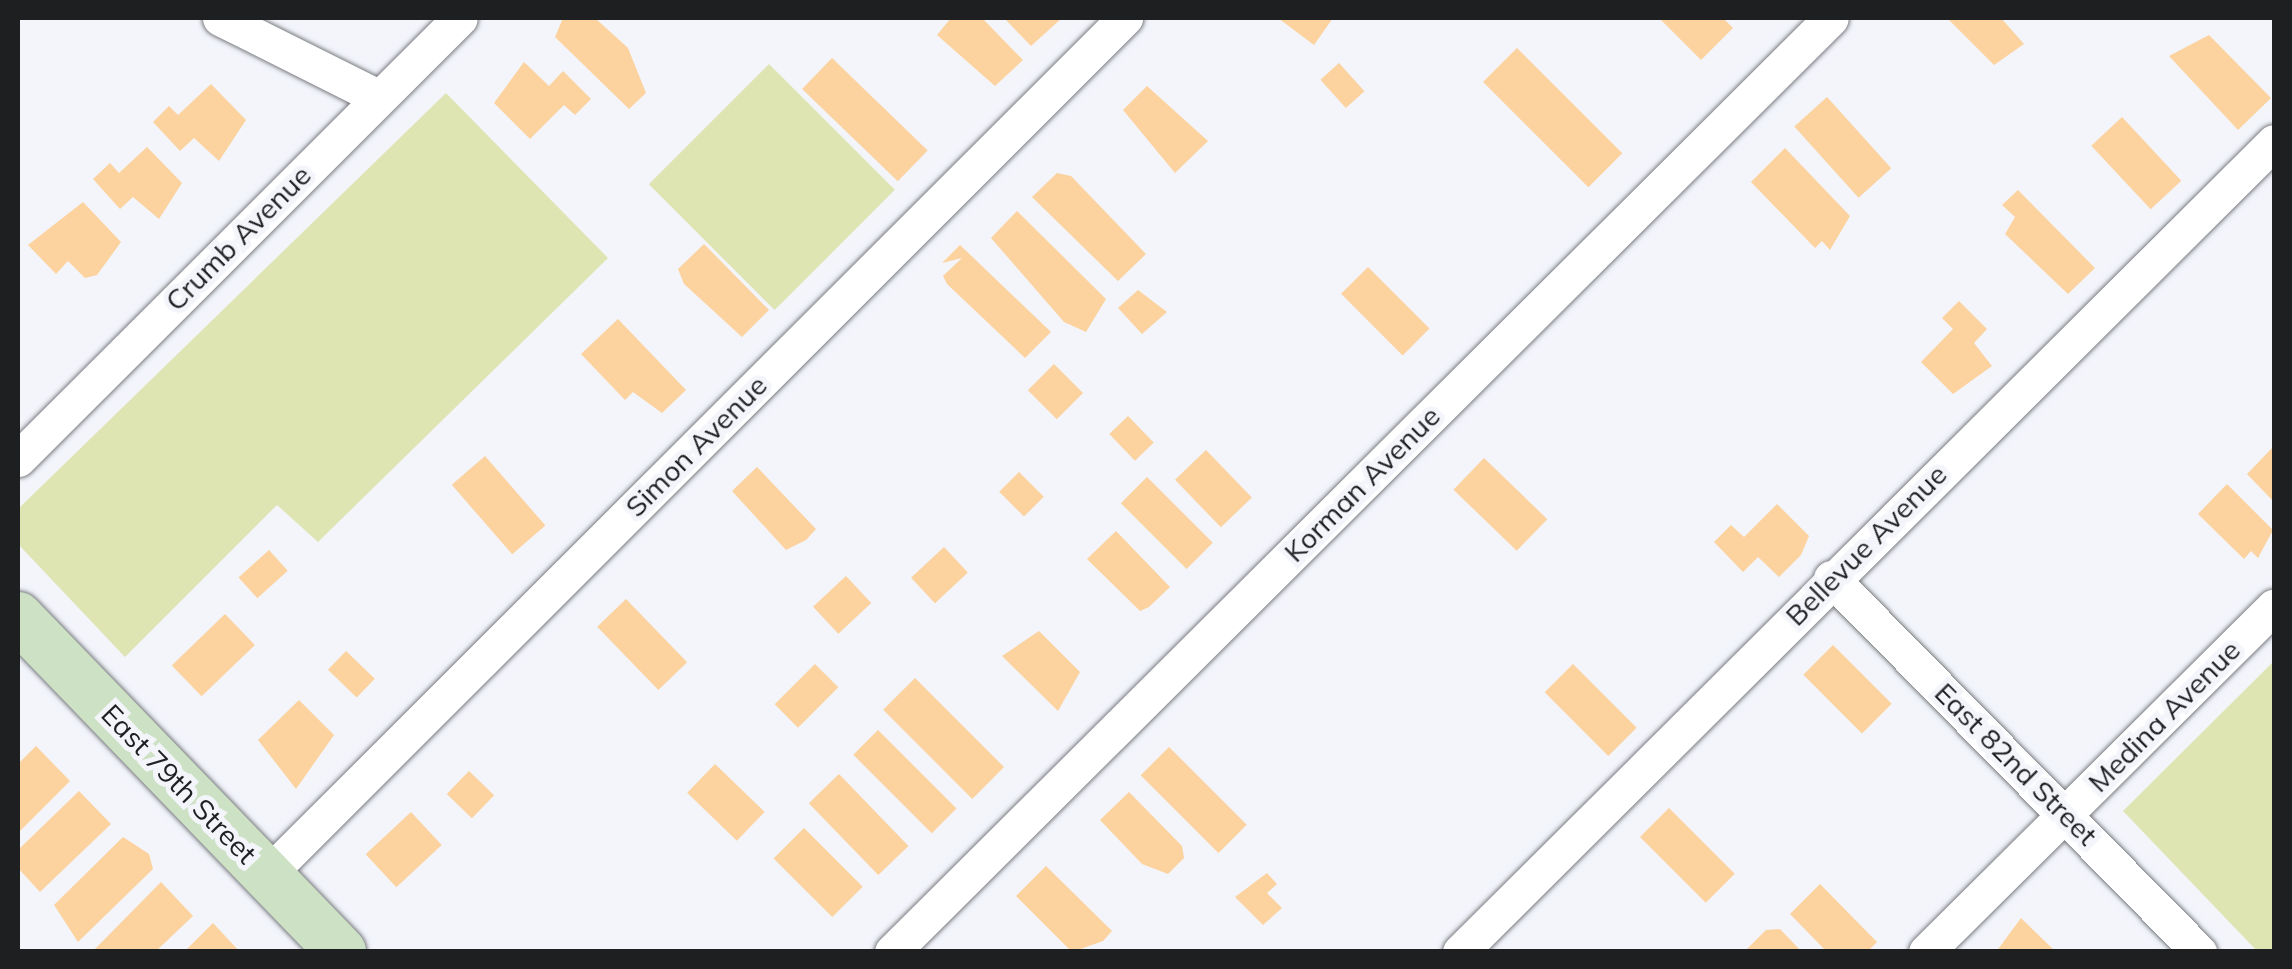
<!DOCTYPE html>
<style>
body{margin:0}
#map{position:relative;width:2292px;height:969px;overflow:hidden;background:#f3f5fb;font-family:Mulish,sans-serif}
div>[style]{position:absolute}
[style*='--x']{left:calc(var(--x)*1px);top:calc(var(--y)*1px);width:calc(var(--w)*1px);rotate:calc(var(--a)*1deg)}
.green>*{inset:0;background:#dfe4b3;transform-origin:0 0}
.building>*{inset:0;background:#fcd29e;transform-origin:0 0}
.roads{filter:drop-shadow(0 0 2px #7a7c81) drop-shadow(0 0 2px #7a7c81)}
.street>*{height:35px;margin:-17.5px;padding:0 17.5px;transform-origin:17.5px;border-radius:17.5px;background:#fff}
.secondary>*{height:50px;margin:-25px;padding:0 25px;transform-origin:25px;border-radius:25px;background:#cde1c5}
span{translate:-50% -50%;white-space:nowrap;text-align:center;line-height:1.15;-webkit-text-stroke:10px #f3f5fb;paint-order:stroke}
.street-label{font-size:28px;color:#1e1f21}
.frame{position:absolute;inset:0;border:20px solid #1e1f21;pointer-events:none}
</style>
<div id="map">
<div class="green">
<div style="left:769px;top:64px;width:178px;height:170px;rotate:45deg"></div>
<div style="clip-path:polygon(446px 93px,608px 258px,318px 542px,277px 505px,125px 657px,18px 544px,18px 509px)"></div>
<div style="clip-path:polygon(2274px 661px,2274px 951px,2257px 951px,2123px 811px)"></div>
</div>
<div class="building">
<div style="clip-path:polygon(563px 18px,595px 18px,628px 48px,646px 93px,629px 109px,555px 37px)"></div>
<div style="clip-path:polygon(951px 18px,982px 18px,1023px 60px,995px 86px,937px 35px)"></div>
<div style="clip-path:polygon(1004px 18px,1062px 18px,1031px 46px)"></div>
<div style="clip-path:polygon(1278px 18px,1333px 18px,1314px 45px)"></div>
<div style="clip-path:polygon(1659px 18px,1723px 18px,1733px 28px,1701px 60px)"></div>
<div style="clip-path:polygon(1947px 18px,2001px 18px,2024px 44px,1994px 65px)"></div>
<div style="clip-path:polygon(2209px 35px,2271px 98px,2238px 130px,2169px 56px)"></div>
<div style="left:1517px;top:48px;width:149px;height:48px;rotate:45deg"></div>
<div style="left:832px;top:58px;width:133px;height:43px;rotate:44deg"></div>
<div style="clip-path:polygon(524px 62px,549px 86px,563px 71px,591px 99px,575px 115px,564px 105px,530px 139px,494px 103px)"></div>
<div style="left:1339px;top:63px;width:38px;height:25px;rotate:48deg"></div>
<div style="clip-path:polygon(211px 84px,246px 120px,219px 161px,194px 138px,180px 151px,153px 122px,169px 106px,178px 115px)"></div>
<div style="clip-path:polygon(1147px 86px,1208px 141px,1175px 173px,1123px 110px)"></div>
<div style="left:1827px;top:97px;width:96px;height:44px;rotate:48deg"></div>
<div style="left:2122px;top:117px;width:87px;height:42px;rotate:47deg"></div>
<div style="clip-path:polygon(147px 147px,182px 183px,159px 219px,133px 197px,120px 209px,93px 179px,110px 163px,119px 173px)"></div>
<div style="clip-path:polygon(1785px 148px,1850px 216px,1830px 250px,1822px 241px,1815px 248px,1751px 182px)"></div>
<div style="clip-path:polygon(1057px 173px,1071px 176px,1146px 254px,1118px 281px,1032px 197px)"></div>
<div style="clip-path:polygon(2018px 190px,2095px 268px,2068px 294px,2005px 234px,2015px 217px,2002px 205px)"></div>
<div style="clip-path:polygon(83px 202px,121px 242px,97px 275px,85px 278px,68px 261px,56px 274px,28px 245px)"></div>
<div style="clip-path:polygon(1017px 211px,1106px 299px,1086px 332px,1064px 322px,991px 238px)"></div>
<div style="clip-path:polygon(704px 244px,769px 310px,742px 337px,684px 284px,678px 269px)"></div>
<div style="clip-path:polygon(960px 245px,1051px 332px,1025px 358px,947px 284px,943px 276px,962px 258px,942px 263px)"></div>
<div style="left:1368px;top:267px;width:87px;height:38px;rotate:45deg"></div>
<div style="clip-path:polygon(1138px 290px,1167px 312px,1142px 334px,1118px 308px)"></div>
<div style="clip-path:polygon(1959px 301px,1987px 329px,1974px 343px,1992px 366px,1953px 394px,1921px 362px,1953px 329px,1942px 318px)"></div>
<div style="clip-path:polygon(618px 319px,686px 390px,662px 413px,633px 392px,625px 400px,581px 354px)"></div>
<div style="left:1054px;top:364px;width:41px;height:37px;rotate:45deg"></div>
<div style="left:1128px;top:416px;width:37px;height:26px;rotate:46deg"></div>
<div style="clip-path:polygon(2274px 446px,2274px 502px,2247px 474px)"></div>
<div style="left:1206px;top:450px;width:66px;height:43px;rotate:46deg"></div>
<div style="left:485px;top:456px;width:92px;height:44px;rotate:49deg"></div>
<div style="left:1484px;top:458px;width:88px;height:44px;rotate:44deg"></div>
<div style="clip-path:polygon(757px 467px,816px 529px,806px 540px,786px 550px,732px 491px)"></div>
<div style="left:1019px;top:472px;width:35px;height:28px;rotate:45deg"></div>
<div style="left:1147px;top:477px;width:93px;height:37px;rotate:45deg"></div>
<div style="clip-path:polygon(2227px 484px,2273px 530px,2258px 558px,2251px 551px,2244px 559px,2198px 514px)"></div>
<div style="clip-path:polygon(1777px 504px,1809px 536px,1801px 555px,1779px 577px,1758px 557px,1743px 572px,1714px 542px,1731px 525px,1744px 537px)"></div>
<div style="clip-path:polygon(1116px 531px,1170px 587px,1149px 607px,1140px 611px,1087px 559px)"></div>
<div style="left:944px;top:547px;width:35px;height:45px;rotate:47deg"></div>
<div style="left:269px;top:550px;width:28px;height:41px;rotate:48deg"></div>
<div style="left:846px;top:576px;width:37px;height:45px;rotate:47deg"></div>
<div style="left:626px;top:599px;width:88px;height:40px;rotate:46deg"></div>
<div style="left:225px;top:614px;width:43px;height:74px;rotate:46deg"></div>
<div style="clip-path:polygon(1039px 631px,1080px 672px,1058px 711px,1002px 656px)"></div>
<div style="left:1833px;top:645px;width:83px;height:42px;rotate:45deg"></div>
<div style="left:346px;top:651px;width:40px;height:26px;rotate:44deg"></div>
<div style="left:815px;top:664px;width:33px;height:57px;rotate:45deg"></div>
<div style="left:1573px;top:664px;width:90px;height:40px;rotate:45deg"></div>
<div style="left:915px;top:678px;width:126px;height:45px;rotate:45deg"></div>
<div style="clip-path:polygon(299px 700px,334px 735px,296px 789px,258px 740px)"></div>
<div style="left:878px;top:730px;width:111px;height:35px;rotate:45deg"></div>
<div style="clip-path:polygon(36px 746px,70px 781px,18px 833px,18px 764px)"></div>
<div style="left:1169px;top:747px;width:110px;height:40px;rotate:45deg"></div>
<div style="left:715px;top:764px;width:69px;height:40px;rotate:44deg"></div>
<div style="left:469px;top:771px;width:35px;height:32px;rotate:44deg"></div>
<div style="left:839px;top:774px;width:100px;height:42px;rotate:46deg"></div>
<div style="clip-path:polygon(79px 791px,111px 824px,40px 892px,18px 868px,18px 850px)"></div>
<div style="clip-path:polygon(1129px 792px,1182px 846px,1184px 858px,1168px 874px,1142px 864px,1100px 820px)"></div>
<div style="left:1669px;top:808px;width:93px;height:41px;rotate:45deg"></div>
<div style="left:411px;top:812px;width:45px;height:62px;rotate:47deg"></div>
<div style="left:804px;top:828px;width:83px;height:43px;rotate:45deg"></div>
<div style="clip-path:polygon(123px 837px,149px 854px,153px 869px,78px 942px,54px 905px)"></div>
<div style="clip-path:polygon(1046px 866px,1112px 931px,1103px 941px,1072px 952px,1016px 896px)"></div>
<div style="clip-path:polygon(1267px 873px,1277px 884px,1267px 893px,1282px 908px,1263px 925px,1235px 897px)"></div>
<div style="clip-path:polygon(161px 882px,193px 916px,155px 952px,92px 952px)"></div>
<div style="clip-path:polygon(1820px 884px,1877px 942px,1867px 952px,1827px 952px,1790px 914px)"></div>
<div style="clip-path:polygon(2021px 918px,2056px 952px,1996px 952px)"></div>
<div style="clip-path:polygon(213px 923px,240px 952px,184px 952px)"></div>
<div style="clip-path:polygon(1780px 929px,1802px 952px,1747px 949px,1766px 930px)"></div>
</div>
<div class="roads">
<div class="street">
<div style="--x:220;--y:18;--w:177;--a:26.6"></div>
<div style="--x:18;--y:459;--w:624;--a:-44.94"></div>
<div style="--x:1831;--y:578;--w:525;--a:45.46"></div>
<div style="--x:267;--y:875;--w:1213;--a:-44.97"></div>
<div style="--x:892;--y:952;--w:1324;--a:-44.85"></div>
<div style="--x:1460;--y:952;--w:1148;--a:-44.86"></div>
<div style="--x:1926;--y:952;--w:490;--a:-44.8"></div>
</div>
<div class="secondary">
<div style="--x:18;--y:617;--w:465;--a:46"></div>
</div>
</div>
<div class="street-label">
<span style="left:238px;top:238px;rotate:-45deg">Crumb Avenue</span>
<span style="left:696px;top:446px;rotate:-45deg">Simon Avenue</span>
<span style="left:1362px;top:484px;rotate:-45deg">Korman Avenue</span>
<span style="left:1866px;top:545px;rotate:-45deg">Bellevue Avenue</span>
<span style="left:2164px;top:716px;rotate:-45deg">Medina Avenue</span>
<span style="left:2016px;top:764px;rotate:45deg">East 82nd Street</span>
<span style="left:179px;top:784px;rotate:46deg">East 79th Street</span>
</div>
<div class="frame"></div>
</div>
